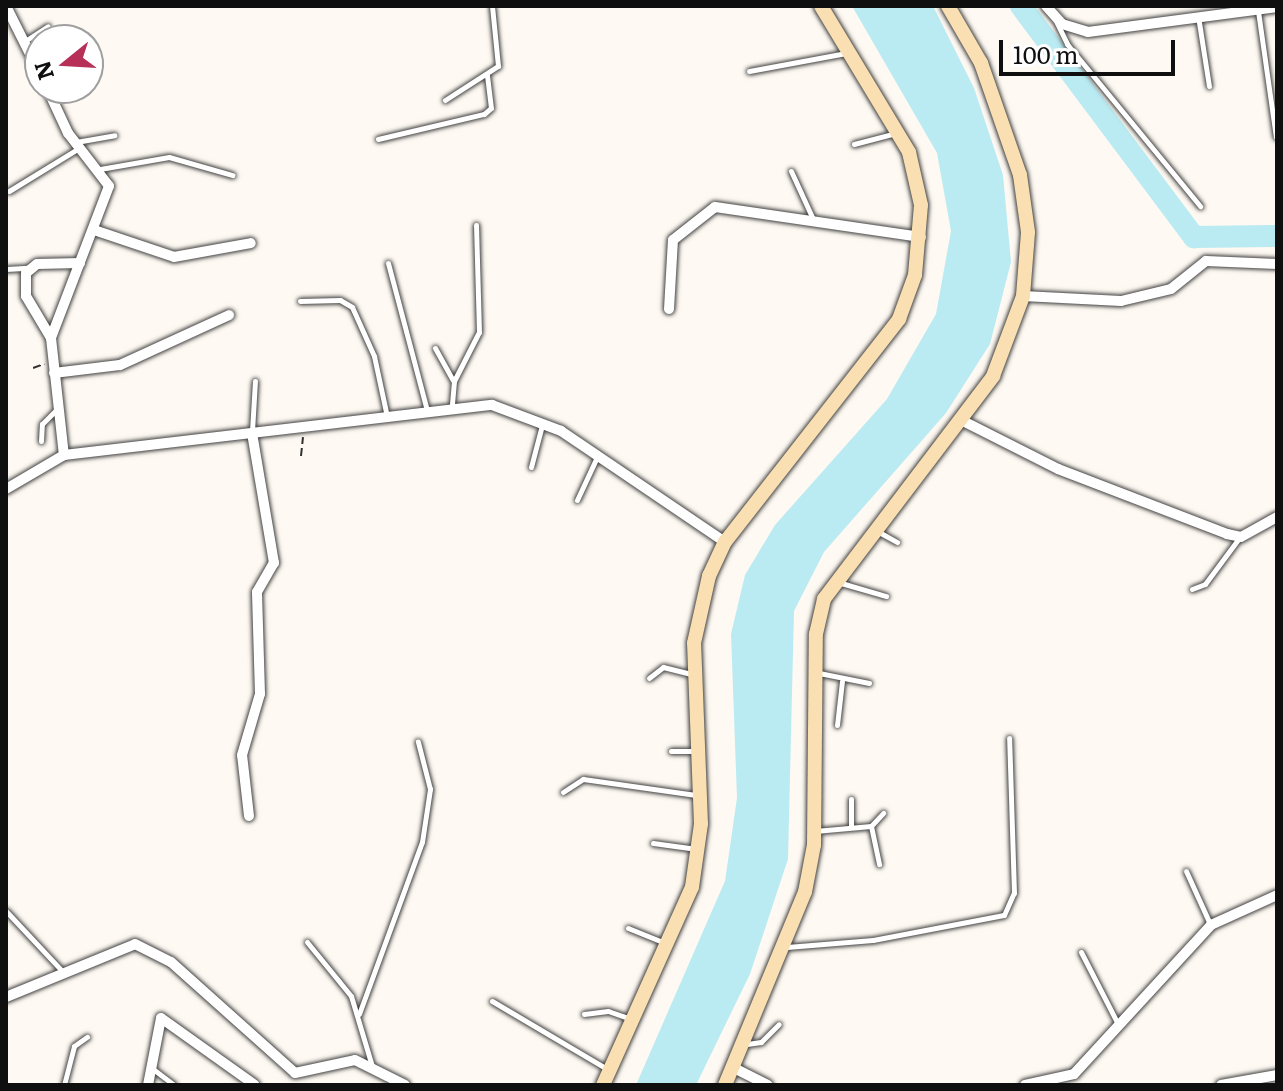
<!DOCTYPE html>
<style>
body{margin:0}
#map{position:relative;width:1283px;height:1091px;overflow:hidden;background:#fef9f2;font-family:Literata,serif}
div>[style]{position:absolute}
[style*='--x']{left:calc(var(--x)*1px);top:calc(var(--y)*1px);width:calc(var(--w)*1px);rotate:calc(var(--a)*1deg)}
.water>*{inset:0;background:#baebf2}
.river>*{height:22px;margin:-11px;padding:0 11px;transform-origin:11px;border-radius:11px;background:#baebf2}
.path>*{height:2px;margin-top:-1px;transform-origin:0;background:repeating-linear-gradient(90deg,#313131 0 8px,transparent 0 12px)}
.roads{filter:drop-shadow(0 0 2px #424242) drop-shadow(0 0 2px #424242)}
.lane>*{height:5px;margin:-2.5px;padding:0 2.5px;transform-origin:2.5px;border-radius:2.5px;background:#fff}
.street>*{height:10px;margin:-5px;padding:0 5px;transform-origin:5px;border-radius:5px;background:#fff}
.secondary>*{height:14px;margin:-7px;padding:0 7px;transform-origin:7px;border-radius:7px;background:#f9dfb2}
span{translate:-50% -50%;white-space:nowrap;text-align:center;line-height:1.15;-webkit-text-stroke:8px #fff;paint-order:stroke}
.frame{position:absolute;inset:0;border:8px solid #0f0f0f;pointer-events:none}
.north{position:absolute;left:24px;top:24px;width:80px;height:80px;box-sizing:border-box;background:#fff;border:2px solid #9f9f9f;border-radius:50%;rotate:252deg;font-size:22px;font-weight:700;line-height:32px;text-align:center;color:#0f0f0f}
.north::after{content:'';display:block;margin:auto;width:28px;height:36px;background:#b63058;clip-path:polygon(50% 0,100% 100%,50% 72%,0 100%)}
.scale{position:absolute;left:999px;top:40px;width:176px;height:36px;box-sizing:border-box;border:4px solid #0f0f0f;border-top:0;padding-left:10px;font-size:24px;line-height:28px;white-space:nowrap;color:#0f0f0f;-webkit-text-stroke:6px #fff;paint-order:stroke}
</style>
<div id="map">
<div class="water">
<div style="clip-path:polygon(852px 6px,933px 6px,974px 88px,1003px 175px,1011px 262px,990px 344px,946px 413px,824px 552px,794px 611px,788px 859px,750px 974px,696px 1085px,636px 1085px,725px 881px,737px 798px,731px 634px,745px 575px,775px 525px,887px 399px,936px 314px,951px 231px,937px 153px)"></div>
</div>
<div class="river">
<div style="--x:1021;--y:6;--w:289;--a:53.2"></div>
<div style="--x:1194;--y:237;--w:83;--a:-0.7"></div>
</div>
<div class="path">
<div style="--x:33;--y:368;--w:12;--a:-20"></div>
<div style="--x:301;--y:456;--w:19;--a:-84"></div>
</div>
<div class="roads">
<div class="lane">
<div style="--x:1258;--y:11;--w:127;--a:81.9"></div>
<div style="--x:1198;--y:16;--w:71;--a:81.1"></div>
<div style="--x:1055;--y:19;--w:28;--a:64"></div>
<div style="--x:1067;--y:44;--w:210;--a:50.6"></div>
<div style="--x:25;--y:41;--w:27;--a:-33"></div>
<div style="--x:749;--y:71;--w:99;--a:-10.5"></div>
<div style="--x:445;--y:100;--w:63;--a:-32.7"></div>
<div style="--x:498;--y:66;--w:60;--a:-95.7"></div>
<div style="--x:378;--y:139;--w:109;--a:-13.3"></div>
<div style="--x:484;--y:114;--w:9;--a:-41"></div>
<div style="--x:491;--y:108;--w:33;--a:-97"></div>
<div style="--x:76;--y:142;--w:39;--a:-10"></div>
<div style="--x:854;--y:144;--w:43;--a:-14.7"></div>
<div style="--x:100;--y:169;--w:70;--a:-9.9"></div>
<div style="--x:169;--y:157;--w:66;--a:15.9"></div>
<div style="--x:791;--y:171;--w:53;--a:65.4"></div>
<div style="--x:9;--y:191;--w:82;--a:-31.6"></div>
<div style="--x:388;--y:263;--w:149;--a:75.2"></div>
<div style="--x:6;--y:269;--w:22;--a:-3"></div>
<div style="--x:300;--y:301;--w:40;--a:-1.4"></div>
<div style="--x:340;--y:300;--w:14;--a:30"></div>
<div style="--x:352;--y:307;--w:54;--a:65.8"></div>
<div style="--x:374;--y:356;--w:57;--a:77.9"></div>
<div style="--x:435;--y:348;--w:37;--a:61"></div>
<div style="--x:452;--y:404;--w:23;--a:-85"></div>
<div style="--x:454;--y:381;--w:55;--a:-63"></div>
<div style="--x:479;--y:332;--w:107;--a:-91.6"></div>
<div style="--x:252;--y:431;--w:50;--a:-86.6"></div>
<div style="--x:41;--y:441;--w:17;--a:-87"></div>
<div style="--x:42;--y:424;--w:23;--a:-45"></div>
<div style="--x:531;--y:467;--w:43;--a:-75.3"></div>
<div style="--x:577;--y:500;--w:47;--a:-65.1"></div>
<div style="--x:877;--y:531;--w:23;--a:29"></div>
<div style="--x:841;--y:583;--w:47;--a:16.1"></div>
<div style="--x:1192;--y:589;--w:14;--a:-21"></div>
<div style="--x:1205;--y:584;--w:57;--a:-53.5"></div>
<div style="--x:819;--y:673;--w:51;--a:11.3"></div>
<div style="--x:649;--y:678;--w:18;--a:-38"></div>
<div style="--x:663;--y:667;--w:30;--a:14"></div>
<div style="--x:837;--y:725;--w:44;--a:-83.5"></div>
<div style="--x:671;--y:751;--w:27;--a:0"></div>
<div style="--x:563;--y:792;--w:24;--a:-33"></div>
<div style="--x:583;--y:779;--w:114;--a:8.1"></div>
<div style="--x:851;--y:826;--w:27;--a:-90"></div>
<div style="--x:871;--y:826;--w:18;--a:-47"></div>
<div style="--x:815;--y:831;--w:56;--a:-5.1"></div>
<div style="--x:871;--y:826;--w:39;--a:78"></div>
<div style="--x:653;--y:843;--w:44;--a:7.8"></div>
<div style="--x:1186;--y:871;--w:58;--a:65.6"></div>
<div style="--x:6;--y:911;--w:83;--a:46.9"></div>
<div style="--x:628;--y:928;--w:38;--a:22"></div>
<div style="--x:307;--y:942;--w:70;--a:50.8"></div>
<div style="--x:351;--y:996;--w:73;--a:73.3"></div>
<div style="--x:787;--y:947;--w:86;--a:-4.7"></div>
<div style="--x:873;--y:940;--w:133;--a:-10.8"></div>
<div style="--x:1004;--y:915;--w:24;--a:-66"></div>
<div style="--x:1014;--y:893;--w:155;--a:-91.8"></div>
<div style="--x:1081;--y:952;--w:81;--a:62.8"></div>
<div style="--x:492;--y:1001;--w:134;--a:30.6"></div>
<div style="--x:359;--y:1014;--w:183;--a:-69.9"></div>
<div style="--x:422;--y:842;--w:54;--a:-81.4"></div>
<div style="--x:430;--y:789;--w:49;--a:-104.3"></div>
<div style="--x:584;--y:1014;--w:24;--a:-7"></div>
<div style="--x:608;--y:1011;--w:24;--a:19"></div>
<div style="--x:747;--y:1044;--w:14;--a:-8"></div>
<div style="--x:761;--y:1042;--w:25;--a:-45"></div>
<div style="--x:153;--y:1069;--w:26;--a:37"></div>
<div style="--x:64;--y:1085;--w:40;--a:-75.6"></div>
<div style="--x:74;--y:1046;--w:16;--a:-35"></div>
</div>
<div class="street">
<div style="--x:6;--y:6;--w:76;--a:63.4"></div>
<div style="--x:1046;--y:6;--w:24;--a:48"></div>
<div style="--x:1062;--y:24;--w:27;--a:17"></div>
<div style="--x:1088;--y:32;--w:191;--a:-7.5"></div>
<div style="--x:47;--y:88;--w:50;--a:65"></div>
<div style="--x:68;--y:133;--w:67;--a:52.3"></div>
<div style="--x:109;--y:186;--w:163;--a:110.9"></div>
<div style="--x:51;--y:338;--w:118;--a:83.7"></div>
<div style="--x:94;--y:230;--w:84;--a:18.6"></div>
<div style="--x:174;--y:257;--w:78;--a:-10.3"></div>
<div style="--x:1023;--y:296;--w:98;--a:2.9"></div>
<div style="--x:1121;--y:301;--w:51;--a:-13.5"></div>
<div style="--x:1171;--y:289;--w:45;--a:-38.7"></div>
<div style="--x:1206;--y:261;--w:71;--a:2.4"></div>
<div style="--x:669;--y:309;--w:69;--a:-86.7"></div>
<div style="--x:673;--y:240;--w:53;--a:-38.2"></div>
<div style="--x:715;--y:207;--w:208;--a:8.3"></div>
<div style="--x:51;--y:338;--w:49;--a:-120.8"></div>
<div style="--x:26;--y:296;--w:23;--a:-90"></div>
<div style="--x:26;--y:273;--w:14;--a:-39"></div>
<div style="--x:37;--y:264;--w:43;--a:-1.3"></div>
<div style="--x:54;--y:373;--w:66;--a:-6.9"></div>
<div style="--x:120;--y:365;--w:120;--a:-24.6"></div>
<div style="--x:963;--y:421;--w:106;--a:26.8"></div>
<div style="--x:1058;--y:469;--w:181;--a:21"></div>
<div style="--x:1227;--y:534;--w:14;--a:12"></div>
<div style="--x:1241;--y:537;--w:41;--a:-29.1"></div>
<div style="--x:6;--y:489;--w:67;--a:-30.4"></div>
<div style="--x:64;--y:455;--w:431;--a:-6.7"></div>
<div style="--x:492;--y:405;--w:74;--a:20.6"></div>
<div style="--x:561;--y:431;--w:198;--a:34.1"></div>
<div style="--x:249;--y:816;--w:61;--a:-96.5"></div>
<div style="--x:242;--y:755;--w:64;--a:-73.6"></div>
<div style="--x:260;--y:694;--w:102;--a:-91.7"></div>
<div style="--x:257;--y:592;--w:34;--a:-60"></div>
<div style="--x:274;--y:563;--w:132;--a:-99.6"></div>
<div style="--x:6;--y:997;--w:139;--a:-22.3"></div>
<div style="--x:135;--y:944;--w:40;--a:26.6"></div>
<div style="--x:171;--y:962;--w:166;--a:41.8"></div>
<div style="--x:295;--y:1073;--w:61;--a:-12.2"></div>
<div style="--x:355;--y:1060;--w:56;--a:26.6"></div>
<div style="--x:732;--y:1067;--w:40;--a:26.6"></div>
<div style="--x:148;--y:1085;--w:68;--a:-79"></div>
<div style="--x:161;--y:1018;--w:115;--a:35.5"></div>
<div style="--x:1025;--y:1085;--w:50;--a:-12.7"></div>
<div style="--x:1074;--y:1074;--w:202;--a:-47.4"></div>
<div style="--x:1211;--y:925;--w:72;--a:-24.4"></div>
<div style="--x:1221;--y:1085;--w:57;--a:-10.1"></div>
</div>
<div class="secondary">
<div style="--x:603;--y:1085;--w:217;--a:-65.8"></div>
<div style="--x:692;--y:887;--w:64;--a:-81.9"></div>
<div style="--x:701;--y:824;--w:181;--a:-92.2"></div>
<div style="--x:694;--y:643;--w:69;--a:-77.4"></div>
<div style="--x:709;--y:576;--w:38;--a:-65"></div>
<div style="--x:725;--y:542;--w:283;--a:-52"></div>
<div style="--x:899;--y:319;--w:47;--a:-70"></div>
<div style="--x:915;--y:275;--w:70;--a:-85.1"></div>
<div style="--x:921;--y:205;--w:54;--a:-102.8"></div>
<div style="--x:909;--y:152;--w:170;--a:-121.1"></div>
<div style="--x:725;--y:1085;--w:209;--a:-67.5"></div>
<div style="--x:805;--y:892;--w:48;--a:-79.2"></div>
<div style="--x:814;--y:845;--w:211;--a:-89.5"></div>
<div style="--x:816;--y:634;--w:36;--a:-77"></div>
<div style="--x:824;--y:599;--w:280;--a:-52.8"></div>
<div style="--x:993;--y:376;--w:85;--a:-69.4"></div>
<div style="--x:1023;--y:296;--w:64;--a:-85.5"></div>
<div style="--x:1028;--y:232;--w:58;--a:-98"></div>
<div style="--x:1020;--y:175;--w:119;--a:-109.2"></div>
<div style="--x:981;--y:63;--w:66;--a:-120.1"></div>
</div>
</div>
<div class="frame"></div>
<div class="north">N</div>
<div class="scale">100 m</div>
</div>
